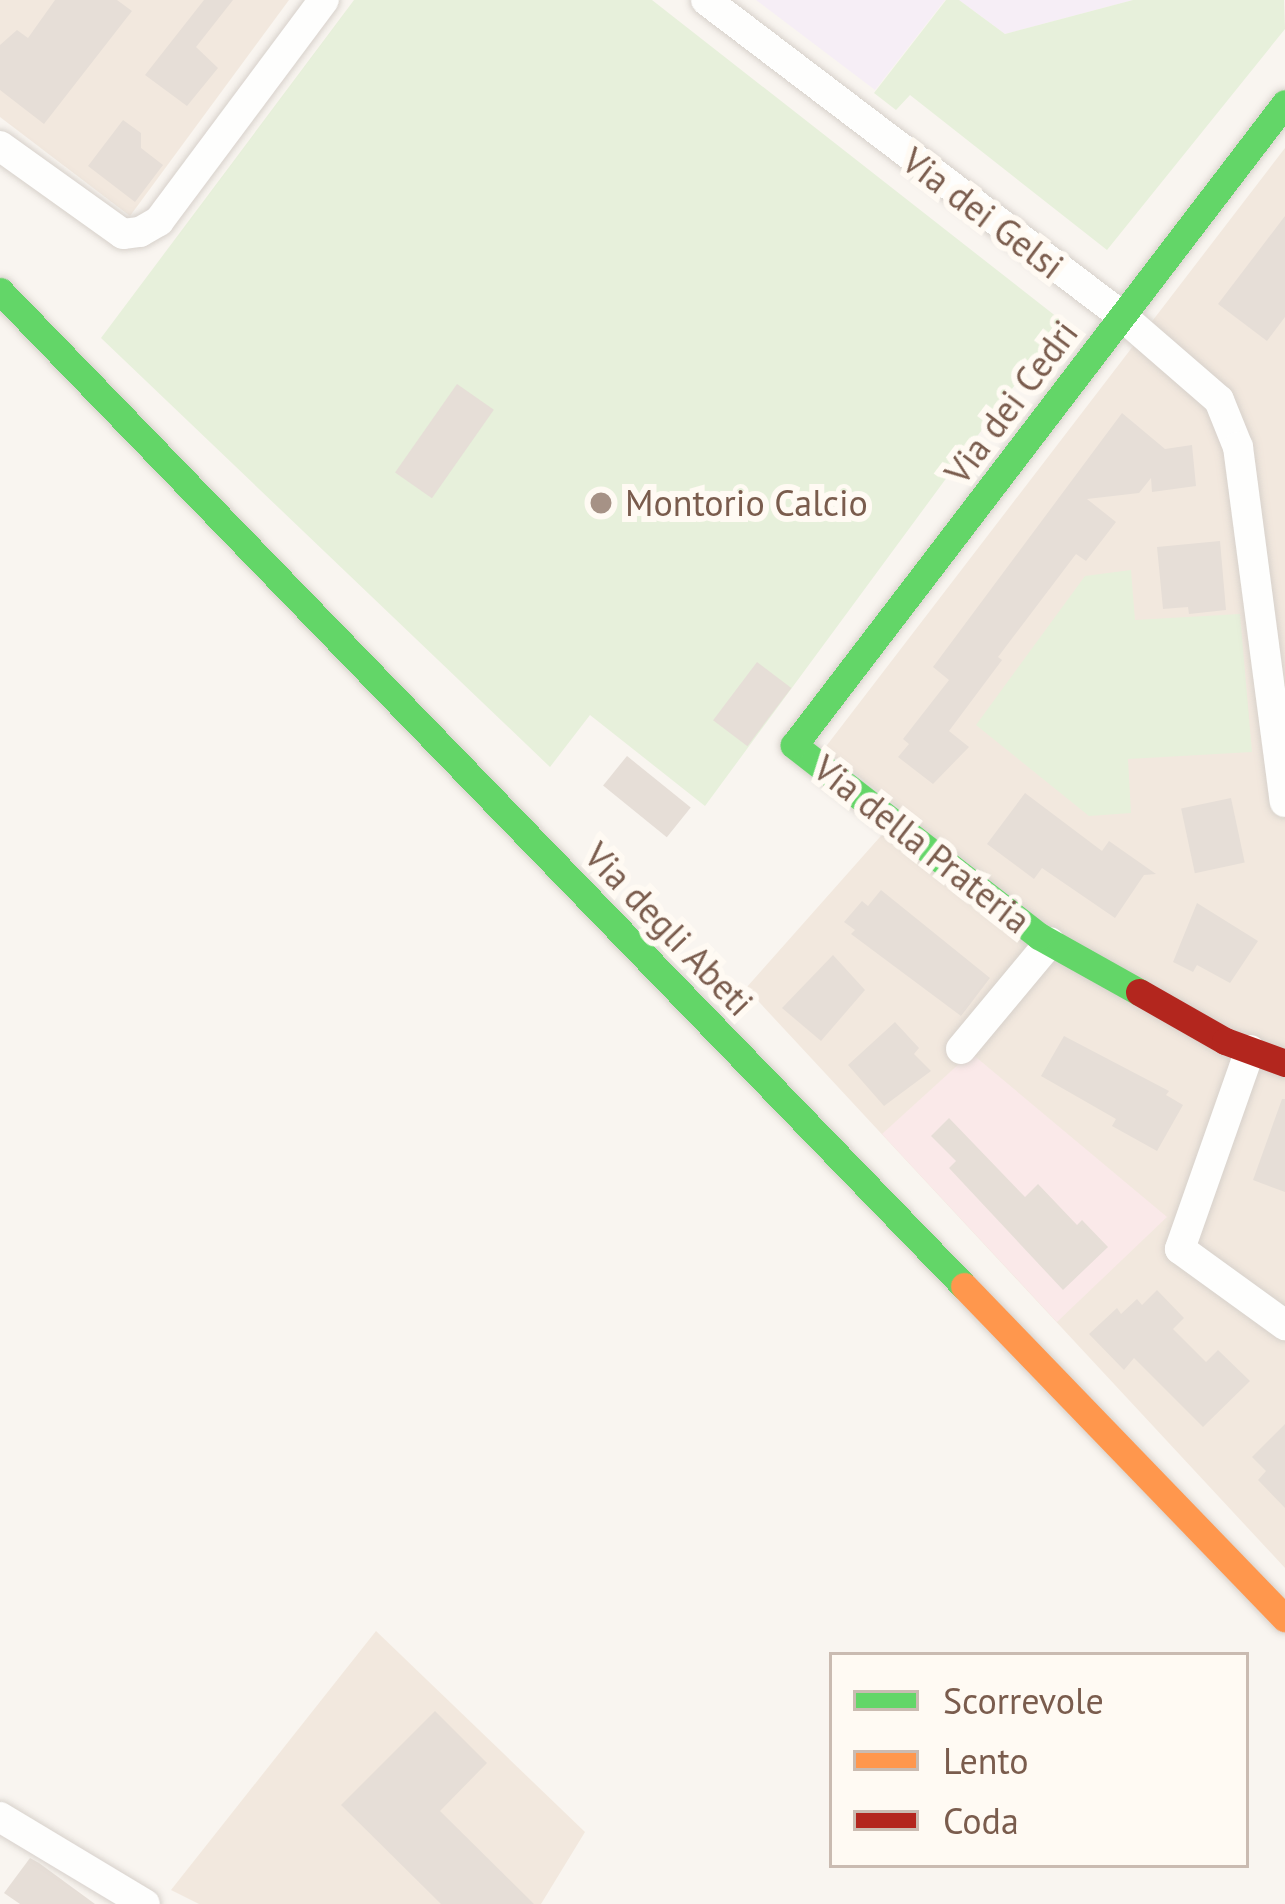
<!DOCTYPE html>
<style>
body{margin:0}
#map{position:relative;width:1285px;height:1904px;overflow:hidden;background:#f9f5f0;font-family:"PT Sans",sans-serif}
div>[style]{position:absolute}
[style*='--x']{left:calc(var(--x)*1px);top:calc(var(--y)*1px);width:calc(var(--w)*1px);rotate:calc(var(--a)*1deg)}
.residential>*{inset:0;background:#f2e8de}
.education>*{inset:0;background:#f6eef6}
.medical>*{inset:0;background:#fae9e9}
.green>*{inset:0;background:#e7f0db}
.building>*{inset:0;background:#e6ded7;transform-origin:0 0}
.roads{filter:drop-shadow(0 0 3px #d7d1cb) drop-shadow(0 0 3px #d7d1cb)}
.street>*{height:30px;margin:-15px;padding:0 15px;transform-origin:15px;border-radius:15px;background:#fefefd}
.fast>*{height:27px;margin:-13.5px;padding:0 13.5px;transform-origin:13.5px;border-radius:13.5px;background:#63d668}
.slow>*{height:27px;margin:-13.5px;padding:0 13.5px;transform-origin:13.5px;border-radius:13.5px;background:#ff974d}
.jam>*{height:27px;margin:-13.5px;padding:0 13.5px;transform-origin:13.5px;border-radius:13.5px;background:#b3261e}
.dots>*{width:33px;height:33px;translate:-50% -50%;box-sizing:border-box;border:6px solid #fffaf3;border-radius:50%}
span{translate:-50% -50%;white-space:nowrap;text-align:center;line-height:1.15;-webkit-text-stroke:12px #fffaf3;paint-order:stroke}
.street-label{font-size:36px;color:#7a5c4d}
.poi-label{font-size:36px;color:#7a5c4d}
.left{translate:0 -50%;text-align:left}
.legend{position:absolute;left:829px;top:1652px;width:420px;height:216px;box-sizing:border-box;background:#fffaf3;border:3px solid #cabbb1;margin:0;padding:15px 21px;list-style:none;font-size:36px;color:#7a5c4d}
.legend li{display:flex;align-items:center;gap:24px;height:60px}
.legend b{width:60px;border:3px solid #cabbb1}
</style>
<div id="map">
<div class="residential">
<div style="clip-path:polygon(0 0,289px 0,130px 216px,0 117px)"></div>
<div style="clip-path:polygon(1285px 148px,1285px 1568px,746px 988px,903px 811px,824px 749px)"></div>
<div style="clip-path:polygon(376px 1631px,585px 1832px,541px 1904px,199px 1904px,171px 1890px)"></div>
</div>
<div class="education">
<div style="clip-path:polygon(756px 0,945px 0,875px 90px)"></div>
<div style="clip-path:polygon(959px 0,1133px 0,1005px 34px)"></div>
</div>
<div class="medical">
<div style="clip-path:polygon(971px 1053px,1167px 1217px,1057px 1322px,882px 1134px)"></div>
</div>
<div class="green">
<div style="clip-path:polygon(354px 0,652px 0,1062px 321px,705px 806px,590px 715px,550px 767px,101px 338px)"></div>
<div style="clip-path:polygon(946px 0,959px 0,1005px 34px,1133px 0,1284px 0,1285px 29px,1107px 250px,910px 95px,896px 110px,874px 93px)"></div>
<div style="clip-path:polygon(1131px 570px,1135px 620px,1240px 614px,1252px 752px,1128px 759px,1131px 813px,1089px 816px,976px 725px,1085px 576px)"></div>
</div>
<div class="building">
<div style="clip-path:polygon(55px 0,117px 0,132px 11px,44px 124px,0 90px,0 45px,17px 30px,28px 38px)"></div>
<div style="clip-path:polygon(204px 0,233px 0,196px 47px,218px 68px,187px 106px,145px 75px)"></div>
<div style="clip-path:polygon(123px 120px,141px 133px,141px 148px,163px 165px,135px 202px,88px 166px)"></div>
<div style="clip-path:polygon(1285px 216px,1285px 317px,1267px 341px,1218px 304px)"></div>
<div style="left:457px;top:384px;width:45px;height:108px;rotate:35deg"></div>
<div style="clip-path:polygon(1122px 413px,1165px 449px,1192px 445px,1196px 486px,1152px 492px,1151px 478px,1139px 493px,1087px 499px,1116px 522px,1086px 561px,1076px 554px,998px 657px,1002px 660px,949px 731px,969px 747px,933px 784px,898px 757px,909px 744px,903px 739px,949px 680px,933px 667px)"></div>
<div style="clip-path:polygon(1220px 541px,1226px 610px,1189px 614px,1188px 607px,1163px 609px,1157px 547px)"></div>
<div style="left:757px;top:662px;width:43px;height:73px;rotate:37deg"></div>
<div style="left:627px;top:756px;width:82px;height:38px;rotate:39deg"></div>
<div style="clip-path:polygon(1025px 793px,1102px 851px,1109px 841px,1156px 874px,1144px 875px,1115px 918px,1042px 868px,1034px 879px,987px 844px)"></div>
<div style="left:1231px;top:798px;width:66px;height:51px;rotate:78deg"></div>
<div style="clip-path:polygon(881px 890px,990px 978px,961px 1016px,851px 934px,855px 930px,844px 922px,862px 901px,868px 906px)"></div>
<div style="clip-path:polygon(1197px 903px,1258px 941px,1230px 983px,1197px 965px,1193px 972px,1173px 962px)"></div>
<div style="clip-path:polygon(833px 955px,865px 990px,821px 1041px,782px 1008px)"></div>
<div style="clip-path:polygon(895px 1022px,919px 1048px,914px 1054px,931px 1071px,884px 1106px,848px 1065px)"></div>
<div style="clip-path:polygon(1064px 1036px,1169px 1091px,1166px 1095px,1183px 1105px,1157px 1151px,1112px 1126px,1116px 1119px,1041px 1076px)"></div>
<div style="clip-path:polygon(1282px 1099px,1285px 1099px,1285px 1192px,1253px 1180px)"></div>
<div style="clip-path:polygon(949px 1118px,1025px 1197px,1038px 1184px,1077px 1225px,1082px 1220px,1108px 1247px,1063px 1290px,949px 1168px,956px 1161px,931px 1136px)"></div>
<div style="clip-path:polygon(1157px 1290px,1184px 1318px,1173px 1329px,1206px 1362px,1218px 1350px,1250px 1381px,1203px 1427px,1134px 1358px,1124px 1370px,1089px 1334px,1117px 1308px,1121px 1314px,1137px 1299px,1142px 1305px)"></div>
<div style="clip-path:polygon(1285px 1424px,1285px 1508px,1258px 1480px,1266px 1471px,1252px 1457px)"></div>
<div style="clip-path:polygon(435px 1711px,487px 1763px,440px 1811px,534px 1904px,441px 1904px,341px 1805px)"></div>
<div style="clip-path:polygon(30px 1858px,39px 1863px,95px 1904px,20px 1904px,4px 1893px)"></div>
</div>
<div class="roads">
<div class="street">
<div style="--x:706;--y:0;--w:522;--a:37.22"></div>
<div style="--x:1122;--y:316;--w:128;--a:40.9"></div>
<div style="--x:1219;--y:400;--w:51;--a:68"></div>
<div style="--x:1238;--y:447;--w:358;--a:82.5"></div>
<div style="--x:0;--y:146;--w:151;--a:35.6"></div>
<div style="--x:123;--y:234;--w:17;--a:-7"></div>
<div style="--x:140;--y:232;--w:22;--a:-30"></div>
<div style="--x:159;--y:221;--w:276;--a:-53.3"></div>
<div style="--x:961;--y:1049;--w:139;--a:-50.2"></div>
<div style="--x:1250;--y:1050;--w:211;--a:109.4"></div>
<div style="--x:1180;--y:1249;--w:130;--a:35.9"></div>
<div style="--x:0;--y:1817;--w:169;--a:31"></div>
</div>
<div class="fast">
<div style="--x:0;--y:291;--w:1385;--a:45.91"></div>
<div style="--x:1139;--y:992;--w:115;--a:-150.8"></div>
<div style="--x:1039;--y:936;--w:311;--a:-142.1"></div>
<div style="--x:794;--y:745;--w:808;--a:-52.59"></div>
</div>
<div class="slow">
<div style="--x:964;--y:1286;--w:462;--a:46"></div>
</div>
<div class="jam">
<div style="--x:1139;--y:992;--w:99;--a:29.7"></div>
<div style="--x:1225;--y:1041;--w:64;--a:20.1"></div>
</div>
</div>
<div class="dots">
<div style="left:601px;top:503px;background:#a69286"></div>
</div>
<div class="street-label">
<span style="left:983px;top:213px;rotate:37deg">Via dei Gelsi</span>
<span style="left:1011px;top:402px;rotate:-53deg">Via dei Cedri</span>
<span style="left:922px;top:844px;rotate:38deg">Via della Prateria</span>
<span style="left:669px;top:929px;rotate:46deg">Via degli Abeti</span>
</div>
<div class="poi-label">
<span class="left" style="left:625px;top:503px">Montorio Calcio</span>
</div>
<ul class="legend">
<li><b style="height:15px;background:#63d668"></b>Scorrevole</li>
<li><b style="height:15px;background:#ff974d"></b>Lento</li>
<li><b style="height:15px;background:#b3261e"></b>Coda</li>
</ul>
</div>
